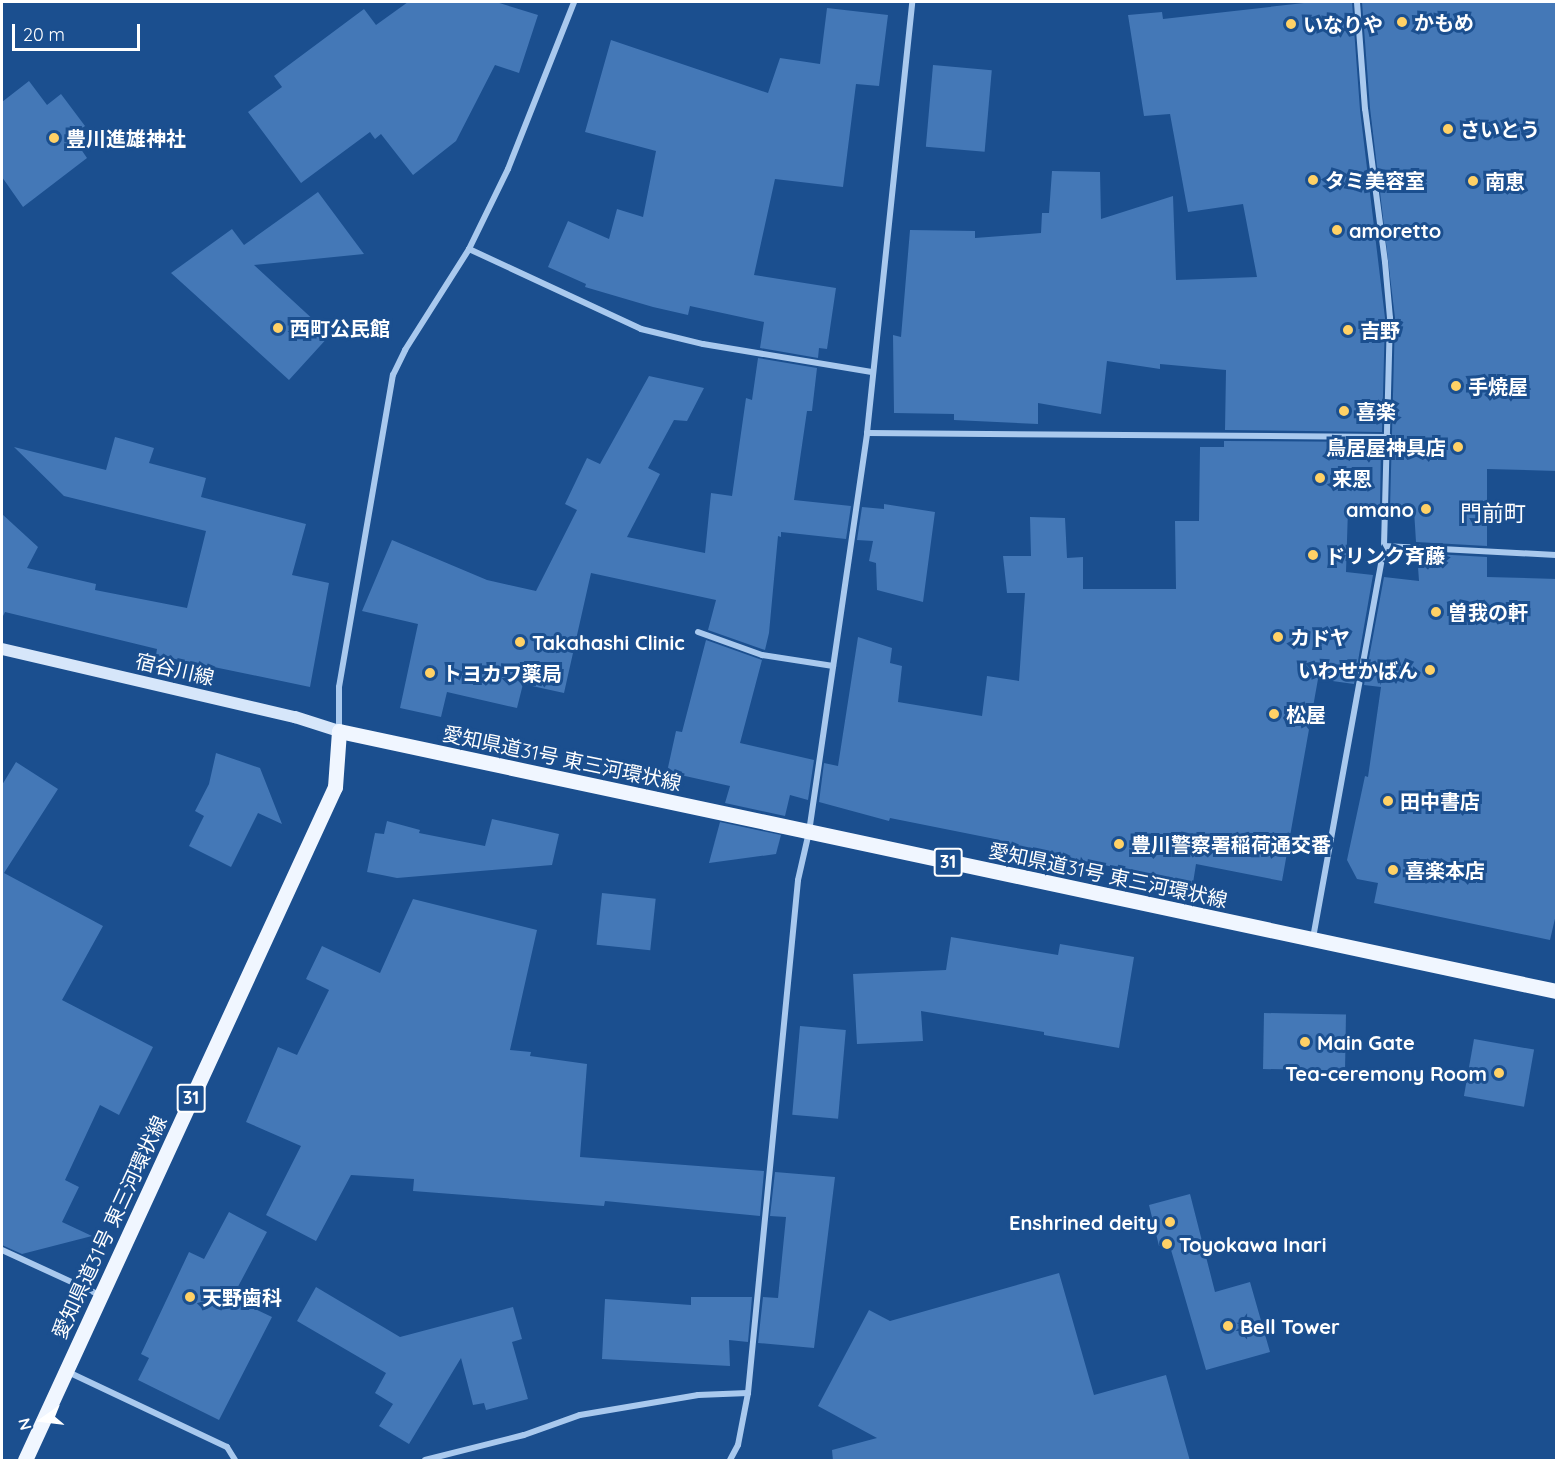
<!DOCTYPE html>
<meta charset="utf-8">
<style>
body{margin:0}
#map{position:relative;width:1558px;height:1462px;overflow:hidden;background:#1b4f8f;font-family:Quicksand,"Noto Sans JP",sans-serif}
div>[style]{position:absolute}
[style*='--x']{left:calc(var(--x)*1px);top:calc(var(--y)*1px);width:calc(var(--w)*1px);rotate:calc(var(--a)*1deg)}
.building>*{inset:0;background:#4478b7;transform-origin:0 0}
.minor>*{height:6px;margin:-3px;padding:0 3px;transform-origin:3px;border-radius:3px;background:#a9c9ee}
.secondary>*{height:12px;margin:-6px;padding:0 6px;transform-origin:6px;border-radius:6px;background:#d6e6fa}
.primary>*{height:15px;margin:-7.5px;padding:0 7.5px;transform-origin:7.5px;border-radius:7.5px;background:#f0f6ff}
.dots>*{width:16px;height:16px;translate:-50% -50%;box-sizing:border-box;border:3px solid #1b4f8f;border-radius:50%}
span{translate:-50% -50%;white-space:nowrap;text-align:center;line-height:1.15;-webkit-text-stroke:6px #1b4f8f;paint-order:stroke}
.shield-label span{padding:2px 4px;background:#1b4f8f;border:2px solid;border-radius:4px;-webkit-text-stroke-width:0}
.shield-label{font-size:18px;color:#fff;font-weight:700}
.poi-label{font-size:20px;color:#fff;font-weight:700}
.left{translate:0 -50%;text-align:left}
.right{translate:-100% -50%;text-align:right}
.street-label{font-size:20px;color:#fff}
.quarter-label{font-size:22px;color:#fff}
.frame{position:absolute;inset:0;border:3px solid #fff;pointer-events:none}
.north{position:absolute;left:12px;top:1390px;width:60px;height:60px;-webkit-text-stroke:4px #1b4f8f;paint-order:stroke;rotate:256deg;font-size:16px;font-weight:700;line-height:24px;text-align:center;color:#fff}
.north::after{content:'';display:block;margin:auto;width:21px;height:27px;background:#fff;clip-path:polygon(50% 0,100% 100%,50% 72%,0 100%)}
.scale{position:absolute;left:12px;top:24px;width:128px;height:27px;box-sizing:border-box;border:3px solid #fff;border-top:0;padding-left:8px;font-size:18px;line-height:21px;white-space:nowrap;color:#fff;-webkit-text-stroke:4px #1b4f8f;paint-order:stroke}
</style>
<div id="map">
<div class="building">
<div style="clip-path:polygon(408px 2px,496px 2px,538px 15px,519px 73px,495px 65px,456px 141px,413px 175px,381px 134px,375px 139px,370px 132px,301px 183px,248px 112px,282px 87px,274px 76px,364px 9px,376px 25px)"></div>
<div style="clip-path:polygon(1313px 2px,1352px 2px,1360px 110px,1385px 318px,1382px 432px,1225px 430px,1226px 370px,1160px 364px,1160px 369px,1107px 361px,1101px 414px,1038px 403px,1038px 424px,954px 420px,954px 414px,894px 413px,893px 335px,901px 337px,910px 230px,975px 231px,975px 238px,1041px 233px,1042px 213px,1049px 213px,1052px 171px,1100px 172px,1101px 219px,1173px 196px,1176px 280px,1257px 277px,1243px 204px,1188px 212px,1170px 114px,1144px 116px,1128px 15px,1162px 12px,1163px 19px)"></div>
<div style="clip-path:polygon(1362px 2px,1557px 2px,1557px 471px,1487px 469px,1487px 546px,1416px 542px,1414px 510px,1390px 509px,1395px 318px,1370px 108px)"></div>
<div style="clip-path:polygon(827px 8px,888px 15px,879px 86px,856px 84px,843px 187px,775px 179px,754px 275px,836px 288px,827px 349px,819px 348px,818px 358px,760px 348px,764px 322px,690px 306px,688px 315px,653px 307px,585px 287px,586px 284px,548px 267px,568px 221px,609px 239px,617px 209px,643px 217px,656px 151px,585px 132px,611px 40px,768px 93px,780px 58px,820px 64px)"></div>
<div style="left:933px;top:65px;width:59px;height:82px;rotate:5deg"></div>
<div style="clip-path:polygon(29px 81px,47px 105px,61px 94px,85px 126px,72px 136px,87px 158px,23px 207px,2px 177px,2px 102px)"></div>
<div style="clip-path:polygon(318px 192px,364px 254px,254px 265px,330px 335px,289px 380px,171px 273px,232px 229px,244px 245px)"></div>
<div style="clip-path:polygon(758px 358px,817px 368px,812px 411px,807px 411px,794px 500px,851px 506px,846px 539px,781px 532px,781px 537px,778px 536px,769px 633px,765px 650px,708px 630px,716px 600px,591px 573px,564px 693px,523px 684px,517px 708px,447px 692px,441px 717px,400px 708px,418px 624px,362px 611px,392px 540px,487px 580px,536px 591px,577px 510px,565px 504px,587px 458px,600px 464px,649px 376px,704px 388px,687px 421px,674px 420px,648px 468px,660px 474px,627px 537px,705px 553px,711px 493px,732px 496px,746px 398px,752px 400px)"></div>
<div style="clip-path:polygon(115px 437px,154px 448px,149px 463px,206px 478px,201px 497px,306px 524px,292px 575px,329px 583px,310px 687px,156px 655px,157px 649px,5px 612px,2px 618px,2px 514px,38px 547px,27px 568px,96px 584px,95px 590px,187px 608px,206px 531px,64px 496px,14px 447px,106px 470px)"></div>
<div style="clip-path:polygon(1224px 441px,1381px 442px,1380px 509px,1348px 509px,1346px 572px,1373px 575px,1354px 684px,1318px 679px,1282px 881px,1196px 864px,1193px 883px,1000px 844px,1000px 840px,890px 818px,889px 821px,819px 802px,824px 763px,838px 766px,858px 637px,892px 648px,890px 663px,902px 666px,898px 702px,982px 716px,987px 676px,1019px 681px,1025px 593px,1007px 593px,1003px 556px,1031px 556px,1030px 517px,1065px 518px,1067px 558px,1083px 557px,1083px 589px,1176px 589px,1175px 521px,1199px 521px,1200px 447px,1224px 447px)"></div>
<div style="clip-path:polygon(884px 504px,935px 512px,923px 602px,877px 590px,876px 563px,869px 561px,873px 541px,857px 540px,862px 507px,884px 509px)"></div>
<div style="clip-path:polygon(1417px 553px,1487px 557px,1487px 577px,1557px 579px,1557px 910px,1550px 940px,1374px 903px,1378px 883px,1357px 879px,1347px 860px,1365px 776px,1368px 777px,1381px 687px,1364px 685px,1384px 577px,1419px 581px)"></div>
<div style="clip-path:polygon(706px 640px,762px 660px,740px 743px,814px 760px,808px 800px,790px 795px,785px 816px,725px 803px,730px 786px,667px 772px,676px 731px,682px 732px)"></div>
<div style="clip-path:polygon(216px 753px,260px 768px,282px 824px,258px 813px,231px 867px,189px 846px,204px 816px,195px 811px,209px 784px)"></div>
<div style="clip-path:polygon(16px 762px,58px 789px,4px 873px,103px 926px,62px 1000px,153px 1047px,119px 1115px,100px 1105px,65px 1180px,79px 1187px,62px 1222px,92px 1236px,22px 1254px,2px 1245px,2px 785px)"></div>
<div style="clip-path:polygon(492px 819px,559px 834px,552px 865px,397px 878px,367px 872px,375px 833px,384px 834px,387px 821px,420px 830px,419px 833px,485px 846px)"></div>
<div style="clip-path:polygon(720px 822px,781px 835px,776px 854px,709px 863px)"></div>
<div style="left:602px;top:893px;width:54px;height:52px;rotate:6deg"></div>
<div style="clip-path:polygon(413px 899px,537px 930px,510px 1050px,531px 1052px,530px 1056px,587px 1064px,580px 1157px,764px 1171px,760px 1216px,605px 1201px,604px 1206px,413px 1191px,414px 1179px,351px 1175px,316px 1241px,266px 1215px,301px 1146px,246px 1122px,278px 1047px,297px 1055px,329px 990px,306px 979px,322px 946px,380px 973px)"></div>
<div style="clip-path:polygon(951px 937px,1058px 955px,1060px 944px,1134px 957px,1119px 1048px,1044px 1035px,1044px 1032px,921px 1011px,923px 1041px,857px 1044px,853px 974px,946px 970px)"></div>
<div style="left:1264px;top:1013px;width:82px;height:56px;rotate:1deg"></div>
<div style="left:800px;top:1026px;width:46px;height:89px;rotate:5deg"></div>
<div style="left:1474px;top:1039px;width:61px;height:58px;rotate:10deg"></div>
<div style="clip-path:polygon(775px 1172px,835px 1177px,814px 1348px,758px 1343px,763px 1297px,778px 1298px,786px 1217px,770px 1216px)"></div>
<div style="clip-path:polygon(1190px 1194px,1215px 1292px,1250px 1282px,1270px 1352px,1206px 1370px,1169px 1243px,1159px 1246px,1149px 1205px)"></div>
<div style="clip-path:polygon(229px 1212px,267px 1232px,232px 1298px,272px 1317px,219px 1420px,138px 1380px,149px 1358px,141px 1354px,189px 1252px,204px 1259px)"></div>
<div style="clip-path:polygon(1059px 1273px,1094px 1395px,1166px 1375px,1190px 1461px,833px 1461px,832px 1450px,877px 1438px,818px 1406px,869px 1310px,890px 1321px)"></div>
<div style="clip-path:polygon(316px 1287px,400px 1337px,513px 1307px,522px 1339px,512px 1342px,528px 1399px,486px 1410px,484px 1403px,473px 1405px,461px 1358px,409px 1444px,379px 1426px,393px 1404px,375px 1393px,386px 1373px,297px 1321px)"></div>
<div style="clip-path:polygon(691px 1297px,752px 1297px,748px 1342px,729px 1340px,730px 1366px,602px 1359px,605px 1299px,691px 1305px)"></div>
</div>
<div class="minor">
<div style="--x:469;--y:249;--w:190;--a:24.9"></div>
<div style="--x:641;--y:329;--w:64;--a:13.6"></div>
<div style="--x:703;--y:344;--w:171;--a:9.4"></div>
<div style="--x:867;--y:433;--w:522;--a:0.44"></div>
<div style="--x:1384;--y:546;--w:172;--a:3"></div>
<div style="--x:698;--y:632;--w:68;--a:19.8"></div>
<div style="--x:762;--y:655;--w:72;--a:8.8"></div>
<div style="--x:339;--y:731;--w:44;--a:-90"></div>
<div style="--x:339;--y:687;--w:317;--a:-80.2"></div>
<div style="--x:393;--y:375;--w:28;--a:-64"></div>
<div style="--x:405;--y:350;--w:120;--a:-57.6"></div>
<div style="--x:469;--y:249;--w:89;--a:-64"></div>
<div style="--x:508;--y:169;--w:180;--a:-68.4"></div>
<div style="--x:1313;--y:938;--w:398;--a:-79.7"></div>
<div style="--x:1384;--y:546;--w:228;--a:-88.5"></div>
<div style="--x:1390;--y:318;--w:56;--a:-95.1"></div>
<div style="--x:1385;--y:262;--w:154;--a:-97.4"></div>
<div style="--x:1365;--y:109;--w:107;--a:-94.3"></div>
<div style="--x:2;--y:1250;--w:108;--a:24.7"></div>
<div style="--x:66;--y:1371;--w:178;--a:25.3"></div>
<div style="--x:227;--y:1447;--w:15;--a:58"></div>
<div style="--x:425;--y:1460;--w:102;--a:-14.2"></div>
<div style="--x:524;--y:1435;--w:59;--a:-19.7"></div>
<div style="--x:580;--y:1415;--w:120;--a:-9.6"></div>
<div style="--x:698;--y:1395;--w:50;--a:-2.3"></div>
<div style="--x:730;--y:1460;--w:17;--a:-62"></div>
<div style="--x:738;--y:1445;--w:53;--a:-79.1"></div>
<div style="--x:748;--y:1393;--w:515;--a:-84.43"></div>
<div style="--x:798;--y:880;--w:49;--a:-77.1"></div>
<div style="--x:809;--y:832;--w:403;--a:-81.7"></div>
<div style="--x:867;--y:433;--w:433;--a:-84"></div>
</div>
<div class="secondary">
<div style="--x:2;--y:649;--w:301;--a:13.1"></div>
<div style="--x:295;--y:717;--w:46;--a:17.7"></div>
</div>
<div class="primary">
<div style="--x:25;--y:1460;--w:741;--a:-65.27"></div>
<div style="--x:335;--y:787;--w:56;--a:-85.9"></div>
<div style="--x:339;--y:731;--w:1244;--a:12.06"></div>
</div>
<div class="dots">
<div style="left:1402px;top:22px;background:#ffd166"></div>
<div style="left:1291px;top:24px;background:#ffd166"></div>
<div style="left:1448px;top:129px;background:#ffd166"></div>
<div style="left:54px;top:138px;background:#ffd166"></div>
<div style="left:1313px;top:180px;background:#ffd166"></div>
<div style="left:1473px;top:181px;background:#ffd166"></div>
<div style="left:1337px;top:230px;background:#ffd166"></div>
<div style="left:278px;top:328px;background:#ffd166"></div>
<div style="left:1348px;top:330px;background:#ffd166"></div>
<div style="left:1456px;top:386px;background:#ffd166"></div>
<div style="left:1344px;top:411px;background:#ffd166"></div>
<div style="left:1458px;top:447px;background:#ffd166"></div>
<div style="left:1320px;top:478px;background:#ffd166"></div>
<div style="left:1426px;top:509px;background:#ffd166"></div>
<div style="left:1313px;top:555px;background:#ffd166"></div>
<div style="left:1436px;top:612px;background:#ffd166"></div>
<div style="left:1278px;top:637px;background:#ffd166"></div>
<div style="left:520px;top:642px;background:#ffd166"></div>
<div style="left:1430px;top:670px;background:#ffd166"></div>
<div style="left:430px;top:673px;background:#ffd166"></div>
<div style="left:1274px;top:714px;background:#ffd166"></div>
<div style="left:1388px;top:801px;background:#ffd166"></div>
<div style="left:1119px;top:844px;background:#ffd166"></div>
<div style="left:1393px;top:870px;background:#ffd166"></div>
<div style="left:1305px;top:1042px;background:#ffd166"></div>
<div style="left:1499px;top:1073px;background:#ffd166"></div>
<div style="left:1170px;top:1222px;background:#ffd166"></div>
<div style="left:1167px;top:1244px;background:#ffd166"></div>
<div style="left:190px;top:1297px;background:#ffd166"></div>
<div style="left:1228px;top:1326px;background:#ffd166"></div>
</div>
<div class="shield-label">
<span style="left:948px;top:862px">31</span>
<span style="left:191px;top:1098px">31</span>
</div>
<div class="poi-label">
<span class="left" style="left:1414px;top:22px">かもめ</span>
<span class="left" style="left:1303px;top:24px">いなりや</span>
<span class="left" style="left:1460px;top:129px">さいとう</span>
<span class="left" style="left:66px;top:138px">豊川進雄神社</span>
<span class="left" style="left:1325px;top:180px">タミ美容室</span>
<span class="left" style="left:1485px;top:181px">南恵</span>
<span class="left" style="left:1349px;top:230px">amoretto</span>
<span class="left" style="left:290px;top:328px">西町公民館</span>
<span class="left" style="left:1360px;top:330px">吉野</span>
<span class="left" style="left:1468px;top:386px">手焼屋</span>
<span class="left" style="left:1356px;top:411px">喜楽</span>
<span class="right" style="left:1446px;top:447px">鳥居屋神具店</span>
<span class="left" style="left:1332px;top:478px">来恩</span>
<span class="right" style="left:1414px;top:509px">amano</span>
<span class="left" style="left:1325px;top:555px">ドリンク斉藤</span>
<span class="left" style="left:1448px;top:612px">曽我の軒</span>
<span class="left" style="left:1290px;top:637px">カドヤ</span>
<span class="left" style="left:532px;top:642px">Takahashi Clinic</span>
<span class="right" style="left:1418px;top:670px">いわせかばん</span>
<span class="left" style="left:442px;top:673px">トヨカワ薬局</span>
<span class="left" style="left:1286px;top:714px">松屋</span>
<span class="left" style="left:1400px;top:801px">田中書店</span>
<span class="left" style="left:1131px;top:844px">豊川警察署稲荷通交番</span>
<span class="left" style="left:1405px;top:870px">喜楽本店</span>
<span class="left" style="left:1317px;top:1042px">Main Gate</span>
<span class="right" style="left:1487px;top:1073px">Tea-ceremony Room</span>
<span class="right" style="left:1158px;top:1222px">Enshrined deity</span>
<span class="left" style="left:1179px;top:1244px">Toyokawa Inari</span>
<span class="left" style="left:202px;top:1297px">天野歯科</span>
<span class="left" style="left:1240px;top:1326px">Bell Tower</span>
</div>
<div class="street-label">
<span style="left:175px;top:669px;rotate:13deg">宿谷川線</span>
<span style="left:562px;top:758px;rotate:12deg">愛知県道31号 東三河環状線</span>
<span style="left:1108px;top:875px;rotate:12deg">愛知県道31号 東三河環状線</span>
<span style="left:109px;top:1227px;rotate:-65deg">愛知県道31号 東三河環状線</span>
</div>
<div class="quarter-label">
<span style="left:1493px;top:514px">門前町</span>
</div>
<div class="frame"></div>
<div class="north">N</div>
<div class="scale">20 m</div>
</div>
